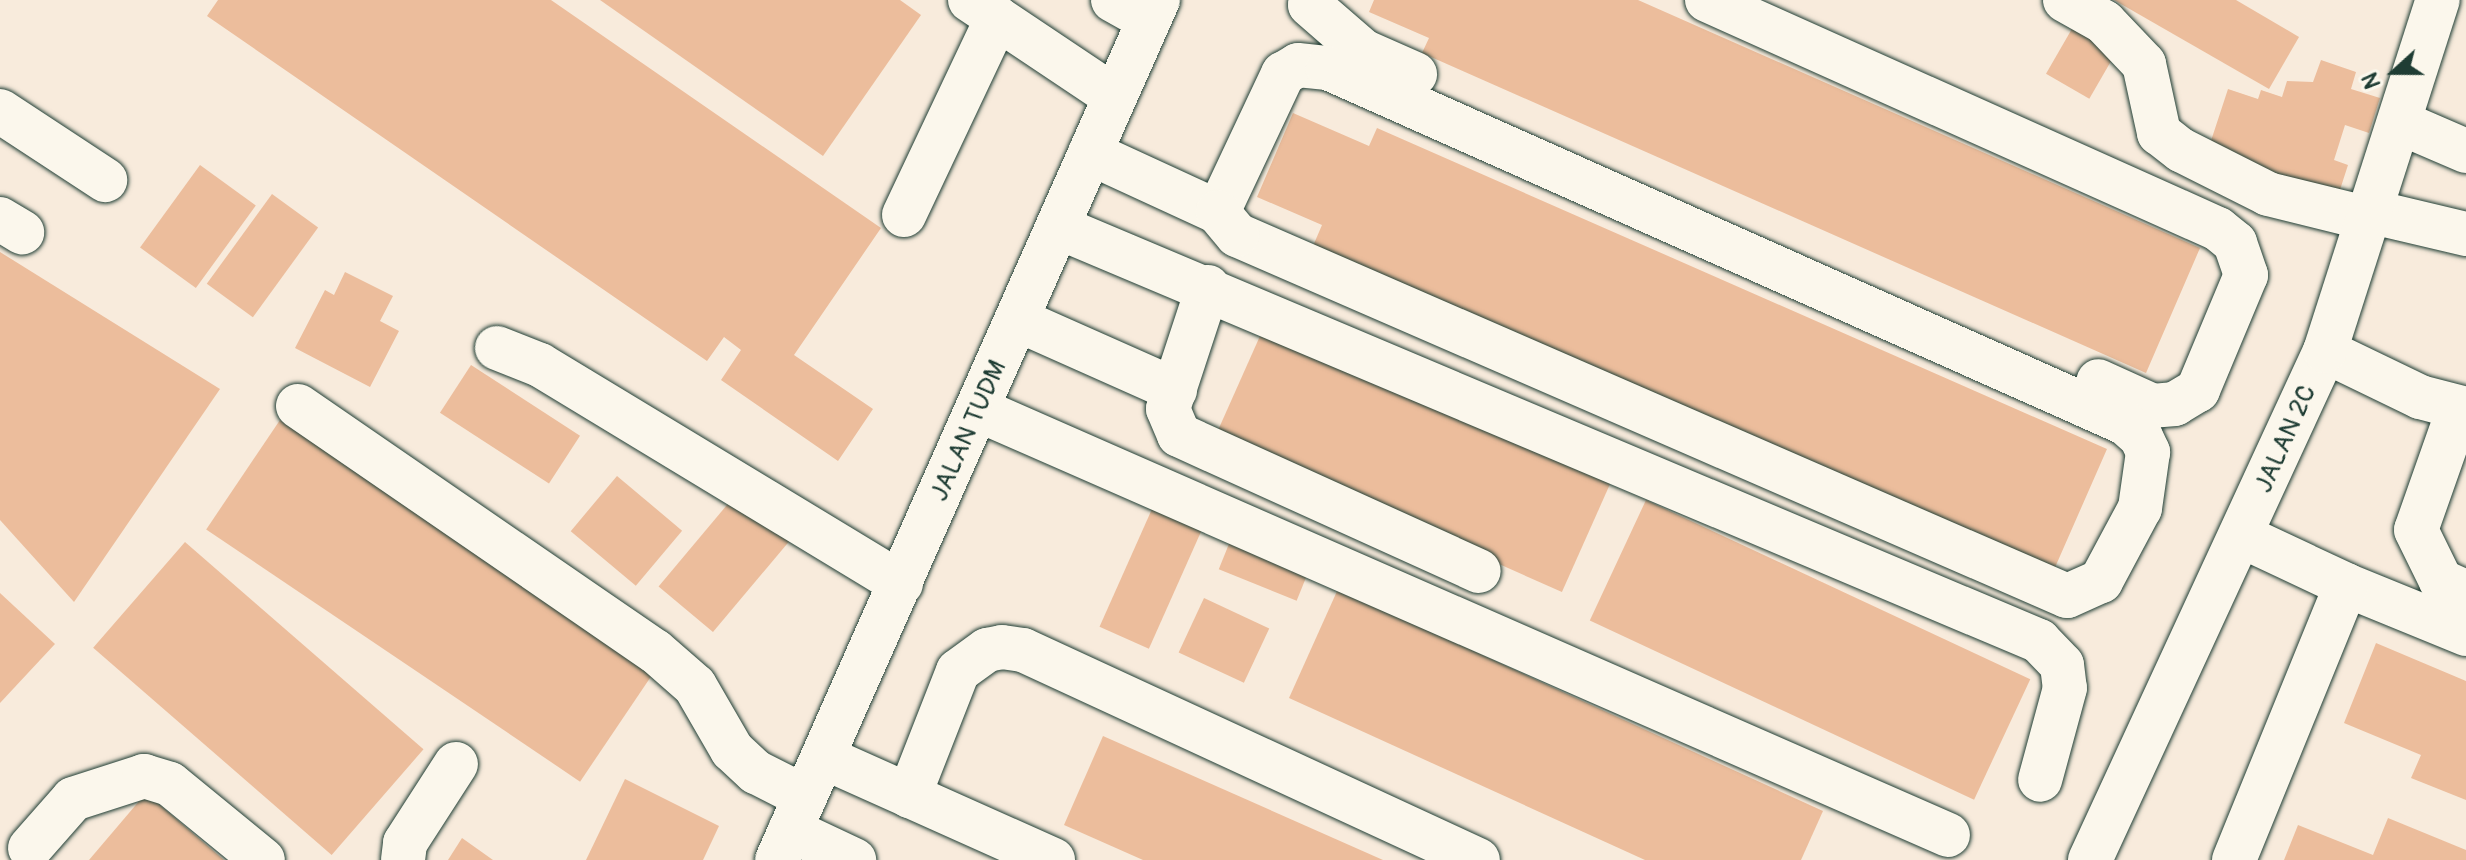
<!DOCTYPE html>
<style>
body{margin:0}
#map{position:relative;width:2466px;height:860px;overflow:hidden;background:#f8ebdc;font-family:Pangolin,sans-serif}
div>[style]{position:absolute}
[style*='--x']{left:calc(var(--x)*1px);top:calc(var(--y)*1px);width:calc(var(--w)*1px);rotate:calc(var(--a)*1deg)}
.building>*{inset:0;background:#ecbd9c;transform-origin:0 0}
.roads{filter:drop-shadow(0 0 2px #1f3d34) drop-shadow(0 0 2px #1f3d34)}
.minor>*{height:44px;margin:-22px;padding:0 22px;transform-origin:22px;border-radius:22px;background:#fbf7ec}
span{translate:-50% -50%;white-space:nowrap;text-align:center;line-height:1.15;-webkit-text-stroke:7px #fbf7ec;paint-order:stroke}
.street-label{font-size:26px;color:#1f3d34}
.north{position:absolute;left:2354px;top:32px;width:80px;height:80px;-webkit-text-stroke:6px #fbf7ec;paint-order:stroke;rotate:249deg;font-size:22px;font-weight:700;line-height:32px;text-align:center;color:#1f3d34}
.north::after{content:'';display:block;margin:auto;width:28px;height:36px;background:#1f3d34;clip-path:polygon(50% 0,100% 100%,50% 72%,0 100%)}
</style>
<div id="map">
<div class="building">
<div style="clip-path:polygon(218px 0,551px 0,881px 228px,794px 355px,873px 409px,838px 461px,721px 380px,741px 350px,724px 337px,707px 361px,207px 16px)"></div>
<div style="clip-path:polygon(600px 0,900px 0,921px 15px,823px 156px)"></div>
<div style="clip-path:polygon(1374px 0,1638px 0,2200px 248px,2146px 373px,1422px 53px,1429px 38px,1369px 12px)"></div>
<div style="clip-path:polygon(2114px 0,2236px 0,2299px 37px,2269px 89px)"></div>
<div style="left:2073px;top:27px;width:50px;height:54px;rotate:30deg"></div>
<div style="clip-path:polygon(2321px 60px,2356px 72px,2351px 89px,2380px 98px,2369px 133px,2345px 125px,2334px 160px,2348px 165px,2337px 199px,2206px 156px,2228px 89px,2258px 99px,2261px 90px,2282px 97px,2287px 81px,2313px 82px)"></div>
<div style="clip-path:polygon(1293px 113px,1369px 146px,1377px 128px,2107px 449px,2053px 572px,1313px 246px,1322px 225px,1257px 197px)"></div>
<div style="left:200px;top:165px;width:69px;height:102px;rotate:36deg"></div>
<div style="left:272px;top:194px;width:57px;height:111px;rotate:36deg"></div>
<div style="clip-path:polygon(0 252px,220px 389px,74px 602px,0 520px)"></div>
<div style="clip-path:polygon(345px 272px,393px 296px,380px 321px,399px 331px,370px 387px,295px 348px,325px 290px,334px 295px)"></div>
<div style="left:1264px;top:327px;width:380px;height:121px;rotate:24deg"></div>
<div style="left:471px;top:365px;width:130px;height:57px;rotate:33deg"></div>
<div style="left:280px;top:420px;width:451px;height:132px;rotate:34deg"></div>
<div style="left:617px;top:476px;width:85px;height:72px;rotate:40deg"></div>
<div style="left:737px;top:493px;width:71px;height:122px;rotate:40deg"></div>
<div style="left:1646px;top:500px;width:424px;height:133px;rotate:25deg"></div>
<div style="left:1152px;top:509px;width:54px;height:129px;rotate:24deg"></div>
<div style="left:1233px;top:534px;width:84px;height:38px;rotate:22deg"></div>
<div style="left:185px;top:542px;width:316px;height:140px;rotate:41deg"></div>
<div style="clip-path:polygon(1338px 589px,1823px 811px,1801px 860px,1645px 860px,1289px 698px)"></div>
<div style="clip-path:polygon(0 593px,55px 644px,0 703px)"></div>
<div style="left:1204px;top:598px;width:72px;height:60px;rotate:25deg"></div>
<div style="clip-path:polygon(2376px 643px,2466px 681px,2466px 800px,2411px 778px,2421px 755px,2344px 723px)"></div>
<div style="clip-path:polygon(1103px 736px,1383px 860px,1143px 860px,1064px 825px)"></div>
<div style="clip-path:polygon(625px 779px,719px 826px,703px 860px,586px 860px)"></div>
<div style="clip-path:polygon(146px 793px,224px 860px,89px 860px)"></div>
<div style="clip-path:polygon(2388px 818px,2466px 850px,2466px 860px,2284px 860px,2298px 825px,2373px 855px)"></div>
<div style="clip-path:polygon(462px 838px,493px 860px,448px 860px)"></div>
</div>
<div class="roads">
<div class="minor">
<div style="--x:970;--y:0;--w:174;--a:33.8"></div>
<div style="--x:1113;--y:0;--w:41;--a:29.1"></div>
<div style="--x:1312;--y:0;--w:5;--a:112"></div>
<div style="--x:1310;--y:5;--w:70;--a:41"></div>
<div style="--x:1363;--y:51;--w:57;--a:23.9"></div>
<div style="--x:1707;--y:0;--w:560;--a:24.14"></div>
<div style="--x:2218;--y:229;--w:22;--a:39"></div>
<div style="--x:2235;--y:243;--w:34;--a:71"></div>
<div style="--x:2246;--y:275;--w:125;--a:112.7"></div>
<div style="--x:2198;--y:390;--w:27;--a:149"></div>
<div style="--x:2175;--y:404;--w:22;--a:175"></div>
<div style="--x:2153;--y:406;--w:60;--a:-155.6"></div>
<div style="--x:2065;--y:0;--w:45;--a:29.4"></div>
<div style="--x:2104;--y:22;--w:58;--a:46.4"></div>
<div style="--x:2144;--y:64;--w:71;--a:77.7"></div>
<div style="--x:2159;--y:133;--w:28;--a:38"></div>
<div style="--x:2181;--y:150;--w:97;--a:26.8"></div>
<div style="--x:2268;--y:194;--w:105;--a:13.8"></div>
<div style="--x:0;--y:111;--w:126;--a:33.3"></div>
<div style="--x:2401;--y:123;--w:71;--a:23.3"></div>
<div style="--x:1090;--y:153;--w:141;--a:24.7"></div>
<div style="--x:1218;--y:212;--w:153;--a:-64.8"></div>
<div style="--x:1283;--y:74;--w:17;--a:-31"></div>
<div style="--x:1298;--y:65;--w:30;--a:6"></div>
<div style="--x:1328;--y:68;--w:872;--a:24.01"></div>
<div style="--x:2125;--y:423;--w:21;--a:41"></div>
<div style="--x:2141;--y:437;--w:17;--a:65"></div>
<div style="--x:2148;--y:452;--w:57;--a:98.1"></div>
<div style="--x:2140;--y:508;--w:83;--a:118.1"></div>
<div style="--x:2101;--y:581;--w:37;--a:156"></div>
<div style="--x:2067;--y:596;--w:905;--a:-156.49"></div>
<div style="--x:1237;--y:235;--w:30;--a:-130"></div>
<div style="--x:2373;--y:212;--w:96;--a:13.3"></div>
<div style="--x:904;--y:215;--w:218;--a:-64.7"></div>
<div style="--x:0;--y:219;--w:26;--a:31"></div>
<div style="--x:1058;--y:227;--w:1065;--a:22.88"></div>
<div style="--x:2039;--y:641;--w:33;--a:46"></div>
<div style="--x:2062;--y:665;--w:23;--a:83"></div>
<div style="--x:2065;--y:688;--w:95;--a:105.2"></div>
<div style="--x:1208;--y:287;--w:128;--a:108.2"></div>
<div style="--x:1168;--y:409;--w:28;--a:67"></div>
<div style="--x:1179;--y:435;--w:329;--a:24.4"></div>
<div style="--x:1018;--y:320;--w:172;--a:24"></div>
<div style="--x:497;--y:348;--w:46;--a:21.6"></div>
<div style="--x:540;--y:365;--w:422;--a:31.2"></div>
<div style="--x:2325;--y:351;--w:106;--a:25.8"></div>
<div style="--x:2420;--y:397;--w:48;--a:14.6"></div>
<div style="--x:298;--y:406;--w:433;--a:34.5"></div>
<div style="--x:655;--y:651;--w:53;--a:41.2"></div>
<div style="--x:695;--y:686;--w:74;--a:60"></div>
<div style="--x:732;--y:750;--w:33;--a:43"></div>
<div style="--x:756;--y:772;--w:55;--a:27"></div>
<div style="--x:2459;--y:408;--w:129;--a:109.4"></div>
<div style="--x:2416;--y:530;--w:57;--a:63.9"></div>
<div style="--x:2441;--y:581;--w:27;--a:24"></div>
<div style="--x:979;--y:410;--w:1058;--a:23.68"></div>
<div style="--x:2346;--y:585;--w:130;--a:22.2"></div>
<div style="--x:823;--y:757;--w:252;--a:24.1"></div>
<div style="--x:909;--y:796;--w:134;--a:-68.6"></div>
<div style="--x:958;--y:671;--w:36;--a:-36"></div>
<div style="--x:987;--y:650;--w:15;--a:-11"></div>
<div style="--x:1002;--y:647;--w:21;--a:8"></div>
<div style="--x:1023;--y:650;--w:501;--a:24.78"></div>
<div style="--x:790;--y:830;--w:71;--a:25.1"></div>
<div style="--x:30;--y:848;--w:65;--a:-48.7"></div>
<div style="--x:73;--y:799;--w:75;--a:-17.9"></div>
<div style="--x:144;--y:776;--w:27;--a:17"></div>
<div style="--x:170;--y:784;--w:120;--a:39.3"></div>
<div style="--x:403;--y:860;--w:17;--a:-83"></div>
<div style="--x:405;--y:843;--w:94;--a:-57.2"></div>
<div style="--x:777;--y:860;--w:941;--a:-66.11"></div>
<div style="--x:2090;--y:860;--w:561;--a:-65.22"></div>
<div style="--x:2325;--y:351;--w:369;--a:-72.2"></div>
<div style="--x:2234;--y:860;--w:297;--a:-67.8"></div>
<div style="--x:2346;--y:585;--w:115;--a:-154.8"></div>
</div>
</div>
<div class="street-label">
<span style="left:969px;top:431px;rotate:-66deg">JALAN TUDM</span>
<span style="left:2286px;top:439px;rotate:-66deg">JALAN 2C</span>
</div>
<div class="north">N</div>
</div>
